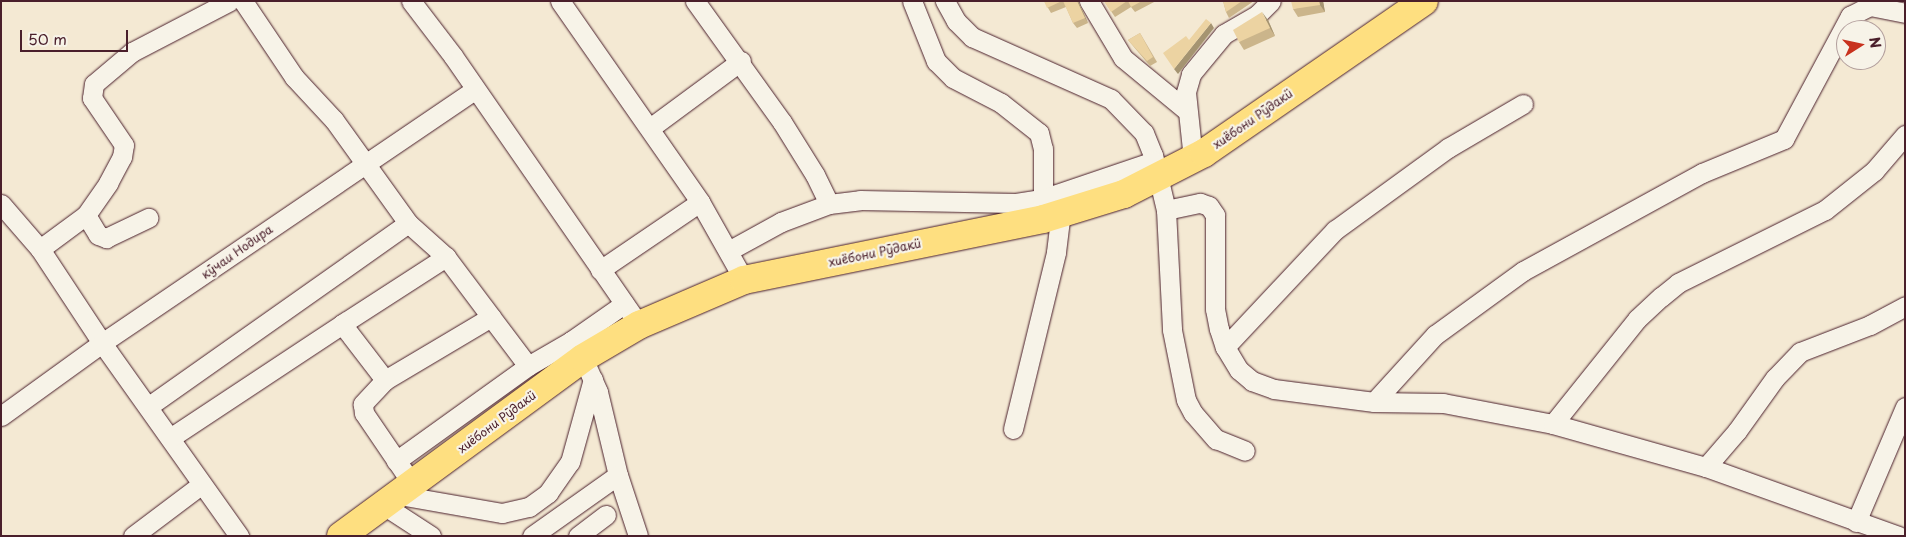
<!DOCTYPE html>
<meta charset="utf-8">
<style>
body{margin:0}
#map{position:relative;width:1906px;height:537px;overflow:hidden;background:#f4e9d3;font-family:"Playpen Sans",sans-serif}
div>[style]{position:absolute}
[style*='--x']{left:calc(var(--x)*1px);top:calc(var(--y)*1px);width:calc(var(--w)*1px);rotate:calc(var(--a)*1deg)}
.roads{filter:drop-shadow(0 0 1px #4a1f2b) drop-shadow(0 0 1px #4a1f2b)}
.minor>*{height:19px;margin:-9.5px;padding:0 9.5px;transform-origin:9.5px;border-radius:9.5px;background:#f7f3e8}
.highway>*{height:28px;margin:-14px;padding:0 14px;transform-origin:14px;border-radius:14px;background:#fedf80}
.wall>*{inset:0;background:#cbb58b}
.shaded-wall>*{inset:0;background:#a59471}
.building>*{inset:0;background:#ecd3a2}
span{translate:-50% -50%;white-space:nowrap;text-align:center;line-height:1.15;-webkit-text-stroke:4.5px #f7f3e8;paint-order:stroke}
.street-label{font-size:12px;color:#4a1f2b}
.frame{position:absolute;inset:0;border:2px solid #4a1f2b;pointer-events:none}
.north{position:absolute;left:1836px;top:20px;width:50px;height:50px;box-sizing:border-box;background:#f7f3e8;border:1px solid #b29e9c;border-radius:50%;rotate:80deg;font-size:14px;font-weight:700;line-height:20px;text-align:center;color:#4a1f2b}
.north::after{content:'';display:block;margin:auto;width:18px;height:22px;background:#c8321e;clip-path:polygon(50% 0,100% 100%,50% 72%,0 100%)}
.scale{position:absolute;left:20px;top:30px;width:108px;height:22px;box-sizing:border-box;border:2px solid #4a1f2b;border-top:0;padding-left:6px;font-size:15px;line-height:18px;white-space:nowrap;color:#4a1f2b;-webkit-text-stroke:4px #f7f3e8;paint-order:stroke}
</style>
<div id="map">
<div class="roads">
<div class="minor">
<div style="--x:243;--y:1;--w:92;--a:56.1"></div>
<div style="--x:294;--y:77;--w:59;--a:47.1"></div>
<div style="--x:334;--y:120;--w:127;--a:54.3"></div>
<div style="--x:408;--y:223;--w:51;--a:41.8"></div>
<div style="--x:446;--y:257;--w:75;--a:53.1"></div>
<div style="--x:411;--y:1;--w:69;--a:52.6"></div>
<div style="--x:453;--y:56;--w:327;--a:55.3"></div>
<div style="--x:560;--y:1;--w:245;--a:55.1"></div>
<div style="--x:700;--y:202;--w:90;--a:60.6"></div>
<div style="--x:695;--y:1;--w:149;--a:54.3"></div>
<div style="--x:782;--y:122;--w:62;--a:58.1"></div>
<div style="--x:815;--y:175;--w:32;--a:64"></div>
<div style="--x:912;--y:1;--w:65;--a:68.2"></div>
<div style="--x:936;--y:61;--w:24;--a:45"></div>
<div style="--x:953;--y:78;--w:54;--a:27.5"></div>
<div style="--x:1001;--y:103;--w:48;--a:38.3"></div>
<div style="--x:1039;--y:133;--w:16;--a:76"></div>
<div style="--x:1043;--y:149;--w:61;--a:90"></div>
<div style="--x:945;--y:1;--w:23;--a:61"></div>
<div style="--x:956;--y:21;--w:23;--a:45"></div>
<div style="--x:972;--y:37;--w:152;--a:24"></div>
<div style="--x:1111;--y:99;--w:47;--a:45.9"></div>
<div style="--x:1144;--y:133;--w:24;--a:68"></div>
<div style="--x:1153;--y:155;--w:57;--a:76.7"></div>
<div style="--x:1166;--y:210;--w:120;--a:87.1"></div>
<div style="--x:1172;--y:330;--w:71;--a:78.7"></div>
<div style="--x:1186;--y:400;--w:15;--a:62"></div>
<div style="--x:1193;--y:413;--w:35;--a:49"></div>
<div style="--x:1216;--y:439;--w:31;--a:22"></div>
<div style="--x:1089;--y:1;--w:66;--a:59.2"></div>
<div style="--x:1123;--y:58;--w:82;--a:39.5"></div>
<div style="--x:650;--y:128;--w:113;--a:-36.4"></div>
<div style="--x:1193;--y:159;--w:67;--a:-96"></div>
<div style="--x:1186;--y:92;--w:19;--a:-74"></div>
<div style="--x:1191;--y:74;--w:52;--a:-50.5"></div>
<div style="--x:1224;--y:34;--w:39;--a:-30"></div>
<div style="--x:1258;--y:14;--w:18;--a:-45"></div>
<div style="--x:1;--y:204;--w:60;--a:49.1"></div>
<div style="--x:40;--y:249;--w:113;--a:56.6"></div>
<div style="--x:102;--y:343;--w:237;--a:54.6"></div>
<div style="--x:1166;--y:210;--w:35;--a:-12"></div>
<div style="--x:1200;--y:203;--w:9;--a:18"></div>
<div style="--x:1209;--y:206;--w:11;--a:56"></div>
<div style="--x:1215;--y:215;--w:94;--a:90"></div>
<div style="--x:1215;--y:309;--w:20;--a:79"></div>
<div style="--x:1219;--y:329;--w:19;--a:72"></div>
<div style="--x:1225;--y:347;--w:27;--a:59"></div>
<div style="--x:1239;--y:370;--w:17;--a:40"></div>
<div style="--x:1252;--y:381;--w:23;--a:20"></div>
<div style="--x:1274;--y:389;--w:101;--a:7.4"></div>
<div style="--x:1374;--y:402;--w:69;--a:0.8"></div>
<div style="--x:1443;--y:403;--w:112;--a:10.8"></div>
<div style="--x:1553;--y:424;--w:159;--a:15.7"></div>
<div style="--x:1706;--y:467;--w:205;--a:19.7"></div>
<div style="--x:86;--y:215;--w:23;--a:59"></div>
<div style="--x:98;--y:235;--w:9;--a:21"></div>
<div style="--x:106;--y:238;--w:47;--a:-25.5"></div>
<div style="--x:40;--y:249;--w:57;--a:-36.5"></div>
<div style="--x:86;--y:215;--w:39;--a:-55"></div>
<div style="--x:108;--y:183;--w:30;--a:-62"></div>
<div style="--x:122;--y:157;--w:12;--a:-81"></div>
<div style="--x:124;--y:145;--w:57;--a:-124.2"></div>
<div style="--x:92;--y:98;--w:14;--a:-82"></div>
<div style="--x:94;--y:84;--w:50;--a:-40.1"></div>
<div style="--x:132;--y:52;--w:110;--a:-27.5"></div>
<div style="--x:730;--y:250;--w:58;--a:-28.8"></div>
<div style="--x:781;--y:222;--w:51;--a:-20.6"></div>
<div style="--x:829;--y:204;--w:31;--a:-7"></div>
<div style="--x:860;--y:200;--w:156;--a:1.1"></div>
<div style="--x:1016;--y:203;--w:26;--a:-9"></div>
<div style="--x:1042;--y:199;--w:118;--a:-18.7"></div>
<div style="--x:600;--y:270;--w:121;--a:-34.2"></div>
<div style="--x:342;--y:324;--w:124;--a:-32.8"></div>
<div style="--x:571;--y:341;--w:65;--a:-34.9"></div>
<div style="--x:1225;--y:347;--w:161;--a:-46.8"></div>
<div style="--x:1335;--y:230;--w:140;--a:-36"></div>
<div style="--x:1448;--y:148;--w:87;--a:-30.4"></div>
<div style="--x:385;--y:380;--w:123;--a:-30.7"></div>
<div style="--x:491;--y:317;--w:61;--a:52.9"></div>
<div style="--x:528;--y:366;--w:50;--a:-30.2"></div>
<div style="--x:571;--y:341;--w:21;--a:55"></div>
<div style="--x:583;--y:358;--w:37;--a:66"></div>
<div style="--x:598;--y:392;--w:85;--a:76.5"></div>
<div style="--x:618;--y:475;--w:64;--a:71.8"></div>
<div style="--x:1374;--y:402;--w:91;--a:-47.7"></div>
<div style="--x:1435;--y:335;--w:109;--a:-36"></div>
<div style="--x:1523;--y:271;--w:204;--a:-28.7"></div>
<div style="--x:1702;--y:173;--w:89;--a:-22.5"></div>
<div style="--x:1784;--y:139;--w:140;--a:-61.8"></div>
<div style="--x:1850;--y:16;--w:22;--a:-27"></div>
<div style="--x:1870;--y:6;--w:36;--a:11"></div>
<div style="--x:149;--y:406;--w:317;--a:-35.2"></div>
<div style="--x:1;--y:416;--w:125;--a:-35.9"></div>
<div style="--x:102;--y:343;--w:450;--a:-34.2"></div>
<div style="--x:1553;--y:424;--w:134;--a:-51.3"></div>
<div style="--x:1637;--y:319;--w:33;--a:-43"></div>
<div style="--x:1661;--y:297;--w:22;--a:-39"></div>
<div style="--x:1678;--y:283;--w:164;--a:-26.4"></div>
<div style="--x:1825;--y:210;--w:63;--a:-38.5"></div>
<div style="--x:1874;--y:171;--w:48;--a:-49.3"></div>
<div style="--x:1013;--y:429;--w:182;--a:-76.3"></div>
<div style="--x:1056;--y:252;--w:39;--a:-83"></div>
<div style="--x:170;--y:438;--w:206;--a:-33.5"></div>
<div style="--x:342;--y:324;--w:71;--a:52.5"></div>
<div style="--x:385;--y:380;--w:33;--a:133"></div>
<div style="--x:363;--y:404;--w:9;--a:84"></div>
<div style="--x:364;--y:413;--w:87;--a:55.8"></div>
<div style="--x:396;--y:461;--w:163;--a:-35.7"></div>
<div style="--x:1706;--y:467;--w:48;--a:-49.3"></div>
<div style="--x:1737;--y:431;--w:65;--a:-54.4"></div>
<div style="--x:1775;--y:378;--w:36;--a:-46"></div>
<div style="--x:1800;--y:352;--w:75;--a:-21.1"></div>
<div style="--x:1870;--y:325;--w:40;--a:-28"></div>
<div style="--x:399;--y:495;--w:105;--a:9.9"></div>
<div style="--x:502;--y:513;--w:28;--a:-13"></div>
<div style="--x:529;--y:507;--w:24;--a:-36"></div>
<div style="--x:548;--y:493;--w:38;--a:-55"></div>
<div style="--x:570;--y:462;--w:86;--a:-74.5"></div>
<div style="--x:385;--y:506;--w:55;--a:33.1"></div>
<div style="--x:1856;--y:522;--w:125;--a:-66.9"></div>
<div style="--x:133;--y:536;--w:86;--a:-37"></div>
<div style="--x:532;--y:536;--w:105;--a:-35.3"></div>
<div style="--x:578;--y:536;--w:35;--a:-37"></div>
</div>
<div class="highway">
<div style="--x:341;--y:536;--w:300;--a:-36.3"></div>
<div style="--x:583;--y:358;--w:65;--a:-30.5"></div>
<div style="--x:639;--y:325;--w:114;--a:-23.2"></div>
<div style="--x:744;--y:280;--w:305;--a:-11.5"></div>
<div style="--x:1043;--y:219;--w:85;--a:-17.2"></div>
<div style="--x:1124;--y:194;--w:90;--a:-27.1"></div>
<div style="--x:1204;--y:153;--w:267;--a:-34.6"></div>
</div>
</div>
<div class="wall">
<div style="clip-path:polygon(1044px 1px,1078px 1px,1088px 23px,1077px 28px,1073px 23px,1066px 7px,1051px 13px)"></div>
<div style="clip-path:polygon(1104px 1px,1156px 1px,1135px 12px,1131px 7px,1115px 17px)"></div>
<div style="clip-path:polygon(1223px 1px,1254px 1px,1229px 18px,1226px 12px)"></div>
<div style="clip-path:polygon(1323px 1px,1325px 12px,1298px 17px,1293px 9px)"></div>
<div style="clip-path:polygon(1268px 20px,1275px 36px,1244px 50px,1239px 42px)"></div>
<div style="clip-path:polygon(1140px 33px,1157px 62px,1150px 66px,1128px 40px)"></div>
</div>
<div class="shaded-wall">
<div style="clip-path:polygon(1077px 1px,1078px 1px,1088px 23px,1085px 18px)"></div>
<div style="clip-path:polygon(1319px 1px,1323px 1px,1325px 12px,1320px 5px)"></div>
<div style="clip-path:polygon(1262px 12px,1268px 20px,1275px 36px,1270px 28px)"></div>
<div style="clip-path:polygon(1211px 23px,1214px 28px,1178px 74px,1174px 69px)"></div>
</div>
<div class="building">
<div style="clip-path:polygon(1044px 1px,1062px 1px,1047px 8px)"></div>
<div style="clip-path:polygon(1063px 1px,1077px 1px,1085px 18px,1073px 23px)"></div>
<div style="clip-path:polygon(1104px 1px,1127px 1px,1111px 12px)"></div>
<div style="clip-path:polygon(1128px 1px,1142px 1px,1131px 7px)"></div>
<div style="clip-path:polygon(1223px 1px,1242px 1px,1226px 12px)"></div>
<div style="clip-path:polygon(1291px 1px,1319px 1px,1320px 5px,1293px 9px)"></div>
<div style="clip-path:polygon(1262px 12px,1270px 28px,1239px 42px,1233px 30px)"></div>
<div style="clip-path:polygon(1206px 19px,1211px 23px,1174px 69px,1163px 53px,1186px 36px,1189px 40px)"></div>
<div style="clip-path:polygon(1140px 33px,1153px 57px,1147px 61px,1128px 40px)"></div>
</div>
<div class="street-label">
<span style="left:1253px;top:119px;rotate:-35deg">хиёбони Рӯдакӣ</span>
<span style="left:237px;top:252px;rotate:-35deg">кӯчаи Нодира</span>
<span style="left:875px;top:253px;rotate:-12deg">хиёбони Рӯдакӣ</span>
<span style="left:497px;top:422px;rotate:-37deg">хиёбони Рӯдакӣ</span>
</div>
<div class="frame"></div>
<div class="north">N</div>
<div class="scale">50 m</div>
</div>
